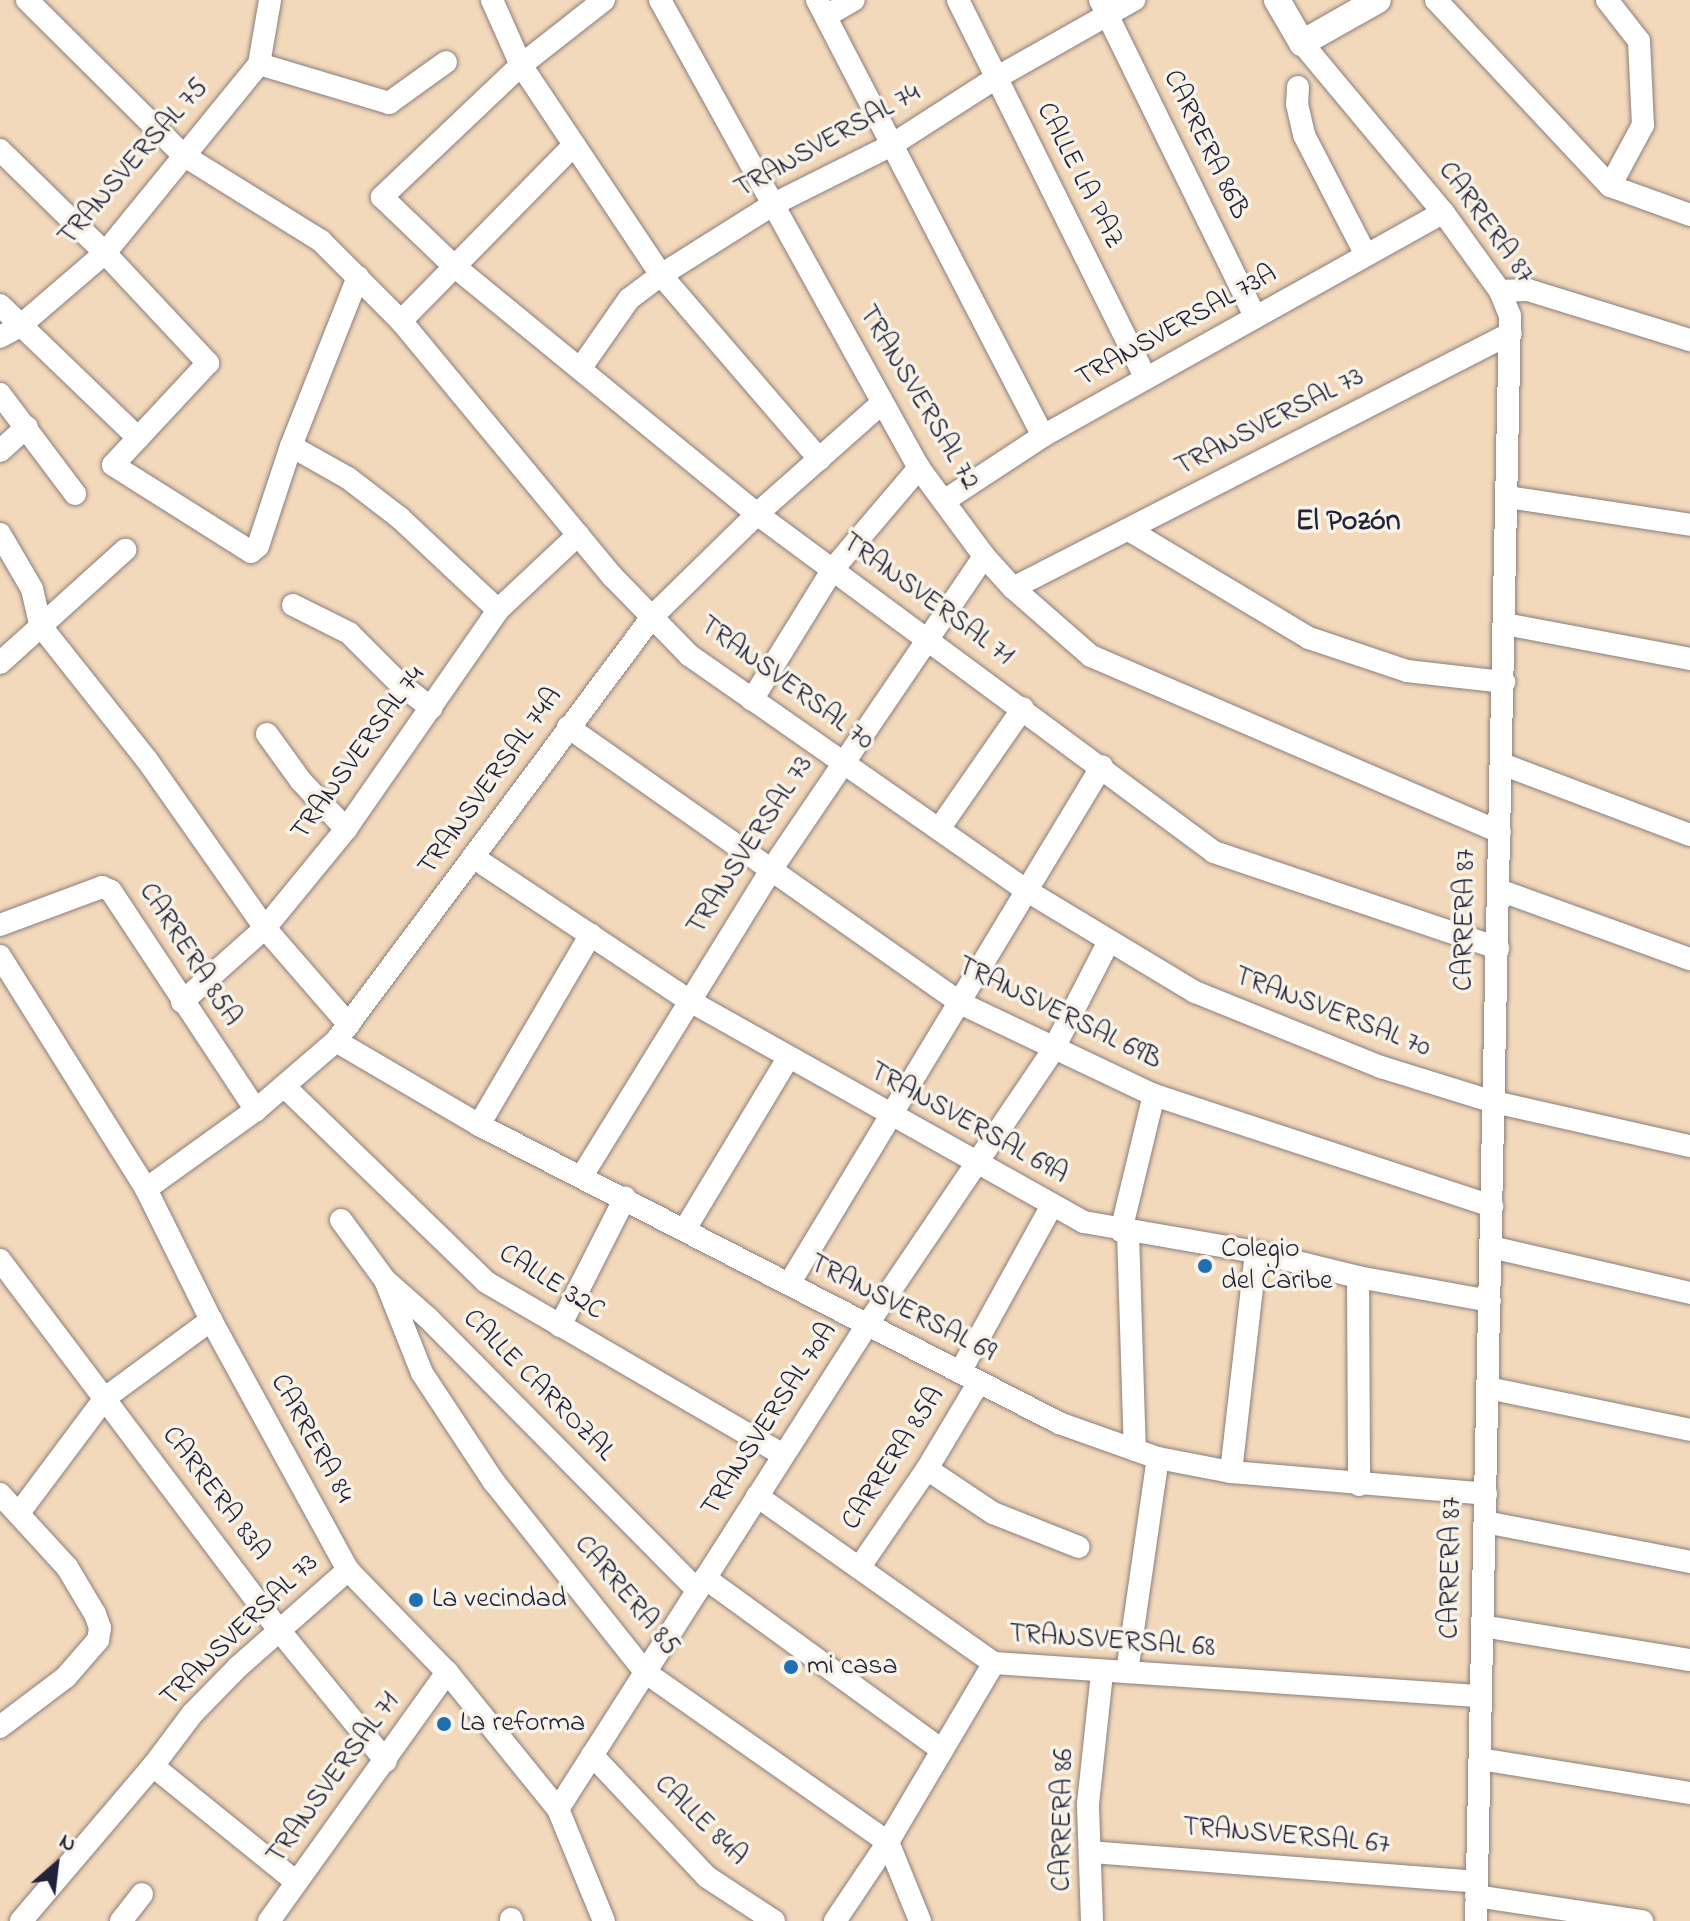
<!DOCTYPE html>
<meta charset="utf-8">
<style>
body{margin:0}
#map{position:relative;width:1690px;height:1921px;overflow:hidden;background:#f3d9bb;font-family:"Indie Flower",sans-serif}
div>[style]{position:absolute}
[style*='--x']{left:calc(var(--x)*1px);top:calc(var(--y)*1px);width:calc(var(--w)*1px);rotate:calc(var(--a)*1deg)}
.roads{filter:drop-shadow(0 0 2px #8a7e7b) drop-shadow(0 0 2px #8a7e7b)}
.minor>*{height:22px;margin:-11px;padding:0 11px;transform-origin:11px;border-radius:11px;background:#fff}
.tertiary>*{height:26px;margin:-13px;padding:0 13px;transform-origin:13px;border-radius:13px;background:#fff}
.dots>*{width:22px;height:22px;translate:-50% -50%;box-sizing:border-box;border:4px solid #f7f3e8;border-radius:50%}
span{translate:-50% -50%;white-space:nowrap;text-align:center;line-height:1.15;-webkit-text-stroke:7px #f7f3e8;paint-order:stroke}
.street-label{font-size:28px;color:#22223b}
.poi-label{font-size:28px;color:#22223b}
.left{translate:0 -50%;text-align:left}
.neighbourhood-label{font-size:30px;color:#22223b;font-weight:700}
.north{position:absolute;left:16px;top:1825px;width:80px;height:80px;-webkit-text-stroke:6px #f7f3e8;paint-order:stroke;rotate:28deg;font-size:22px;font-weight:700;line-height:32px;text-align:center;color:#22223b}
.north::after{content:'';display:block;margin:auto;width:28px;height:36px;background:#22223b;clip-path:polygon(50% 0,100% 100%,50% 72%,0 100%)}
</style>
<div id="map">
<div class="roads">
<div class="minor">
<div style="--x:27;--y:0;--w:220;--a:44.8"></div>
<div style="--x:183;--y:155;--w:163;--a:31.9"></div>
<div style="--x:321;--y:241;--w:113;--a:45"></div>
<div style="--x:401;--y:321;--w:332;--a:50.4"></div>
<div style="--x:613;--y:577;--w:109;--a:45.7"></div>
<div style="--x:689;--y:655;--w:414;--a:34.9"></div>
<div style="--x:1029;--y:892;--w:194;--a:31.1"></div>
<div style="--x:1195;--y:992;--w:201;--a:22"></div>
<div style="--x:1381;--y:1067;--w:118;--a:17.2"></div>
<div style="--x:1494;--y:1102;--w:201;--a:12.7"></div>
<div style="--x:492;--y:0;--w:71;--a:66"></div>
<div style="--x:521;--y:65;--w:252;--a:56.3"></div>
<div style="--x:661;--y:275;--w:243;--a:49.3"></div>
<div style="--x:604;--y:0;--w:105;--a:141.9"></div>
<div style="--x:521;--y:65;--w:192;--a:136.5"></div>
<div style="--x:382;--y:197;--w:100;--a:43.8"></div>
<div style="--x:454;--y:266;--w:392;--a:39.3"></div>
<div style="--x:757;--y:514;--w:568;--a:36.49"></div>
<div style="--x:1214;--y:852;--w:300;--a:18.7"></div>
<div style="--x:660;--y:0;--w:535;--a:61.04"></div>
<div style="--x:919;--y:468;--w:109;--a:53.5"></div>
<div style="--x:984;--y:556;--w:43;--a:47.8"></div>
<div style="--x:1013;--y:588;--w:103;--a:41.1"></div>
<div style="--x:1091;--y:656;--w:445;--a:23.3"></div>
<div style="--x:817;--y:0;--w:491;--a:62.6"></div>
<div style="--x:958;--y:0;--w:422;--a:63.6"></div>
<div style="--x:1100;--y:0;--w:353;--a:63.9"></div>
<div style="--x:1436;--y:0;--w:255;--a:46.9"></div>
<div style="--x:1610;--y:186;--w:85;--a:19.9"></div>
<div style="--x:1607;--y:0;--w:52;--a:52"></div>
<div style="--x:1639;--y:41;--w:84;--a:87.3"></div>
<div style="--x:1643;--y:125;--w:69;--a:118.4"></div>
<div style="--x:826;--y:16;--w:32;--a:-30"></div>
<div style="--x:1302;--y:43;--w:220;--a:50.2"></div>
<div style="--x:1443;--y:212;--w:97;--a:54.2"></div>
<div style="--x:1500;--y:291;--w:27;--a:68"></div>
<div style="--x:1510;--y:316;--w:1605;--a:91.21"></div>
<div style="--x:259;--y:64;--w:136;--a:16.7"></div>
<div style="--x:389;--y:103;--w:70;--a:-35.7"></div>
<div style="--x:1298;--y:87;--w:17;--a:93"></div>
<div style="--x:1297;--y:104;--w:32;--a:77"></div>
<div style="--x:1304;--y:135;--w:135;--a:62.7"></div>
<div style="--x:0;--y:150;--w:147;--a:44.4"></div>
<div style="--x:105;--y:253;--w:151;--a:46.9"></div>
<div style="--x:208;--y:363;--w:139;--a:133"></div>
<div style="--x:113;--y:465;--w:163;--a:32.2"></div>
<div style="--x:251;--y:552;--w:9;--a:-41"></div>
<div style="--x:258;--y:546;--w:105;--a:-71.7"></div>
<div style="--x:291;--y:446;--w:182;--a:-68.4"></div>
<div style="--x:1500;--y:291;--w:28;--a:-2"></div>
<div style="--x:1528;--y:290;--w:170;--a:17.2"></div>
<div style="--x:0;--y:305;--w:192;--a:43.9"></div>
<div style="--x:401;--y:321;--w:247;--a:-45.5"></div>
<div style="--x:0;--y:337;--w:23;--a:-29"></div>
<div style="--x:20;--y:326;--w:112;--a:-40.7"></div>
<div style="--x:105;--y:253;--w:244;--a:-50.8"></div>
<div style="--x:259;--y:64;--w:65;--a:-80.2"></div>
<div style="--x:580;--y:369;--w:85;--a:-55"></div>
<div style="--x:629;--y:299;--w:40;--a:-37"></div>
<div style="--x:661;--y:275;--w:131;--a:-32.2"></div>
<div style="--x:772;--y:205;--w:132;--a:-26.6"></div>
<div style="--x:890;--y:146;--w:126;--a:-32.7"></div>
<div style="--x:996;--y:78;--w:159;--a:-29.5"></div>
<div style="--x:0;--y:394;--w:125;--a:53.1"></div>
<div style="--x:291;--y:446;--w:65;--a:29.3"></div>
<div style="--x:348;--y:478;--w:66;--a:37.6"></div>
<div style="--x:400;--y:518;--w:134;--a:43.2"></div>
<div style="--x:0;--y:451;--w:36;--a:-42"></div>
<div style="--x:1508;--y:497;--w:184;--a:8.7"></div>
<div style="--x:944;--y:501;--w:118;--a:-33.3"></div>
<div style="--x:1043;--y:436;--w:458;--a:-29.2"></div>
<div style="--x:1129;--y:530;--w:210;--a:31"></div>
<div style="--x:1309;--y:638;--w:103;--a:18.6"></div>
<div style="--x:1407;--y:671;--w:98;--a:6.5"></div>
<div style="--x:0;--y:534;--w:64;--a:59.8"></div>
<div style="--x:32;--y:589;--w:37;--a:77"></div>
<div style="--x:40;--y:625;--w:172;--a:51.6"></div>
<div style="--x:147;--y:760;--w:205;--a:54.9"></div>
<div style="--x:265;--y:928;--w:128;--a:49.1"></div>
<div style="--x:1013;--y:588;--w:559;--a:-27.11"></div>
<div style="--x:293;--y:605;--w:63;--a:26.6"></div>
<div style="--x:349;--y:633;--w:71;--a:45"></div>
<div style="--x:399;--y:683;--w:41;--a:38"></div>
<div style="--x:1505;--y:624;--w:188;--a:10.7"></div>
<div style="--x:0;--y:663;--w:169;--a:-42.1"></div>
<div style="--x:752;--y:700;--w:154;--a:-58.3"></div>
<div style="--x:833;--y:569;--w:133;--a:-49.6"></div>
<div style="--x:568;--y:727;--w:479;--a:35.1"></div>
<div style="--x:960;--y:1003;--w:215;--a:25.4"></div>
<div style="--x:1154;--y:1095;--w:356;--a:18.2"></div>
<div style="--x:267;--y:734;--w:58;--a:54.1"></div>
<div style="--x:301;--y:781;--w:66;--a:46.8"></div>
<div style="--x:1502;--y:764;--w:201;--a:20.7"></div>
<div style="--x:939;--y:829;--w:147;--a:-55.2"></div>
<div style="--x:473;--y:857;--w:258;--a:33.6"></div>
<div style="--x:688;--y:1000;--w:454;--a:29.3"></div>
<div style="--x:1084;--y:1222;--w:175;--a:9.9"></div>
<div style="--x:1256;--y:1252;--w:105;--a:13.8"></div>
<div style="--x:1358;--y:1277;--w:134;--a:10.3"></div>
<div style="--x:1499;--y:890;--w:203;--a:19.9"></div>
<div style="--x:0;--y:925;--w:109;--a:-20.4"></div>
<div style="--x:102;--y:887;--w:10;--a:24"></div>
<div style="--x:111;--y:891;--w:263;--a:56.5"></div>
<div style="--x:0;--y:956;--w:275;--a:57.9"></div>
<div style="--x:146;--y:1189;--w:146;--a:63.6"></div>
<div style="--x:211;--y:1320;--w:285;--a:61.3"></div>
<div style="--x:348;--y:1570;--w:142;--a:45.9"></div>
<div style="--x:447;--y:1672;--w:176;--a:51"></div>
<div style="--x:558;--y:1809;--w:121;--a:67.7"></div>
<div style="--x:182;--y:1002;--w:111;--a:-41.7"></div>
<div style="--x:265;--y:928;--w:128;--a:-50.7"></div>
<div style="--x:346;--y:829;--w:267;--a:-55.2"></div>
<div style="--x:498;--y:610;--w:110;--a:-43.2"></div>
<div style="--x:336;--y:1041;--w:166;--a:30.4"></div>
<div style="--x:479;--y:1125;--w:652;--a:27.19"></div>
<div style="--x:1059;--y:1423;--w:105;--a:19.5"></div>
<div style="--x:1158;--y:1458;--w:74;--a:10.9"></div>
<div style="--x:1231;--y:1472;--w:256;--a:4.9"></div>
<div style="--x:284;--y:1086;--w:281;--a:44.1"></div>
<div style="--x:486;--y:1282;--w:344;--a:30.2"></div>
<div style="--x:479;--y:1125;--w:221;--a:-59.6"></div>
<div style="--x:582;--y:1176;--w:360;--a:-58.3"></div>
<div style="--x:771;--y:870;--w:379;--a:-55.8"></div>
<div style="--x:146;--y:1189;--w:135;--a:-35.7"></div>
<div style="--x:256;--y:1110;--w:106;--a:-40.8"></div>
<div style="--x:336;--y:1041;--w:529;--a:-53.3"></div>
<div style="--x:652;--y:617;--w:147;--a:-44.4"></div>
<div style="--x:757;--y:514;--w:166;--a:-41.6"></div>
<div style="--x:341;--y:1220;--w:74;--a:53.7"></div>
<div style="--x:385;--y:1280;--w:57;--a:41.5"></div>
<div style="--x:428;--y:1318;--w:383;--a:45.3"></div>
<div style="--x:685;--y:1229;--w:200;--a:-58.9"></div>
<div style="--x:1121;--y:1231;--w:140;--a:-76.4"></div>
<div style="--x:1128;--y:1232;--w:218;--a:88.2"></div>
<div style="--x:1491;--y:1247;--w:204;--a:13"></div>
<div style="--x:0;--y:1260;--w:463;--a:53"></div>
<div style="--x:279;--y:1630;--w:169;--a:50.8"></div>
<div style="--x:1358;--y:1277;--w:208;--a:89.7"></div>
<div style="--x:385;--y:1280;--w:100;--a:68.3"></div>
<div style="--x:422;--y:1373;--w:131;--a:56.6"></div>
<div style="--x:494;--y:1482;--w:243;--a:51.5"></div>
<div style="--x:645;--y:1672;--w:297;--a:35"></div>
<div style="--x:888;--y:1842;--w:85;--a:67.9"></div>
<div style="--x:789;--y:1284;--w:605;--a:-58.86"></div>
<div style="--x:560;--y:1326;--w:144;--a:-63.1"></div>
<div style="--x:960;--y:1372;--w:191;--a:-61.1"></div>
<div style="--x:1488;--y:1388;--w:206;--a:11.7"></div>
<div style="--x:927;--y:1469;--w:79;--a:33.7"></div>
<div style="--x:993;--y:1513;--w:92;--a:21.6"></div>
<div style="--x:1231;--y:1472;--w:221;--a:-83.5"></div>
<div style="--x:0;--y:1494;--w:99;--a:47.5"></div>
<div style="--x:67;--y:1567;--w:55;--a:59.2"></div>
<div style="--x:95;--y:1614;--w:15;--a:70"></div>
<div style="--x:100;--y:1628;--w:12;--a:99"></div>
<div style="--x:98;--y:1640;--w:49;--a:130.9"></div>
<div style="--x:66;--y:1677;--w:83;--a:142.9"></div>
<div style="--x:757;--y:1496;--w:290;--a:35.2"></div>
<div style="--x:994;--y:1663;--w:488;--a:3.9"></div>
<div style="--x:19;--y:1513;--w:144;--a:-53.2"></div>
<div style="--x:105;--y:1398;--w:132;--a:-36.3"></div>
<div style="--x:1485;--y:1522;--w:209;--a:11"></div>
<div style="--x:859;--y:1568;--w:120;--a:-55.5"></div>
<div style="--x:927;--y:1469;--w:101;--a:-59.1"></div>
<div style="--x:705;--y:1578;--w:293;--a:36"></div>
<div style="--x:1482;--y:1626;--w:211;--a:9.3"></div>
<div style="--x:1127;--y:1672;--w:216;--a:-81.8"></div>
<div style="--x:592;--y:1755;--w:168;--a:46.7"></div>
<div style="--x:707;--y:1877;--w:80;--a:33.3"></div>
<div style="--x:1480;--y:1759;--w:213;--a:9.2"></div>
<div style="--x:153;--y:1766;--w:184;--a:39"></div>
<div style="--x:558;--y:1809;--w:574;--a:-57.44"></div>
<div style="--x:867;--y:1325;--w:332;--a:-55.9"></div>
<div style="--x:1053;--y:1050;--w:120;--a:-62.8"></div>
<div style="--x:1090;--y:1852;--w:388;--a:4.4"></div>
<div style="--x:1476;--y:1896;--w:168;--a:8.6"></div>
<div style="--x:511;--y:1919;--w:2;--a:63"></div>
<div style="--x:21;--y:1921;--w:204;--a:-49.6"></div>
<div style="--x:153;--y:1766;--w:65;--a:-53.1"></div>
<div style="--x:192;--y:1714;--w:66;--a:-45.6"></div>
<div style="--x:238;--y:1667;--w:147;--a:-41.4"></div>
<div style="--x:121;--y:1921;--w:34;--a:-52"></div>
<div style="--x:269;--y:1921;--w:306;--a:-54.4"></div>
<div style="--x:835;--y:1921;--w:95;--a:-56.1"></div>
<div style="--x:888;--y:1842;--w:208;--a:-59.4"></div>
<div style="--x:1092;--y:1921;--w:117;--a:-92"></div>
<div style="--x:1088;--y:1804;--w:132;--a:-83.9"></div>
</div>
<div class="tertiary">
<div style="--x:1277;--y:0;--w:50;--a:59.8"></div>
<div style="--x:1302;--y:43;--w:87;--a:-29.5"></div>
</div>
</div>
<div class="dots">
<div style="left:1205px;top:1266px;background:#1f6fb2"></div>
<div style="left:416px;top:1600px;background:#1f6fb2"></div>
<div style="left:791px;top:1667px;background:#1f6fb2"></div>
<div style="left:444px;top:1724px;background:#1f6fb2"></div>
</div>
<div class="street-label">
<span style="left:828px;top:142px;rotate:-29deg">TRANSVERSAL 74</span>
<span style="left:1205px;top:145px;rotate:64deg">CARRERA 86B</span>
<span style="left:134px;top:163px;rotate:-49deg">TRANSVERSAL 75</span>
<span style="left:1079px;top:176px;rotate:63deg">CALLE LA PAZ</span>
<span style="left:1485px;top:223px;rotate:54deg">CARRERA 87</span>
<span style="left:1177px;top:327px;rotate:-29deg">TRANSVERSAL 73A</span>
<span style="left:918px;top:398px;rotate:59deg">TRANSVERSAL 72</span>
<span style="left:1270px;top:423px;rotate:-27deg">TRANSVERSAL 73</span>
<span style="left:927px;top:600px;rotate:36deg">TRANSVERSAL 71</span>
<span style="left:786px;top:684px;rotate:36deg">TRANSVERSAL 70</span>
<span style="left:359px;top:754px;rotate:-54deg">TRANSVERSAL 74</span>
<span style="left:491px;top:782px;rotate:-54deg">TRANSVERSAL 74A</span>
<span style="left:751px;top:846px;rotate:-57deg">TRANSVERSAL 73</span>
<span style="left:1466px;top:920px;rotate:-89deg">CARRERA 87</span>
<span style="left:189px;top:955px;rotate:57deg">CARRERA 85A</span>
<span style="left:1332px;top:1013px;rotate:21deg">TRANSVERSAL 70</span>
<span style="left:1059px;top:1014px;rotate:26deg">TRANSVERSAL 69B</span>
<span style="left:968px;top:1124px;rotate:29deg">TRANSVERSAL 69A</span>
<span style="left:551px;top:1283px;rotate:32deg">CALLE 32C</span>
<span style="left:902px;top:1309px;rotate:27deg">TRANSVERSAL 69</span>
<span style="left:538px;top:1386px;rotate:45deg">CALLE CARROZAL</span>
<span style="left:770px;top:1420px;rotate:-57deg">TRANSVERSAL 70A</span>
<span style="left:311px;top:1439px;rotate:61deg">CARRERA 84</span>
<span style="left:894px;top:1459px;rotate:-57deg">CARRERA 85A</span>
<span style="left:215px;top:1494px;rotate:53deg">CARRERA 83A</span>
<span style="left:1452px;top:1568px;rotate:-89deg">CARRERA 87</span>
<span style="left:626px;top:1596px;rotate:50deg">CARRERA 85</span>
<span style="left:240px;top:1631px;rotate:-44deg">TRANSVERSAL 73</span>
<span style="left:1112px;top:1642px;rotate:4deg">TRANSVERSAL 68</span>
<span style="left:334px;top:1779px;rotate:-54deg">TRANSVERSAL 71</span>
<span style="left:1064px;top:1820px;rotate:-89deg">CARRERA 86</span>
<span style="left:700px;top:1821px;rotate:44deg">CALLE 84A</span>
<span style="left:1286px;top:1837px;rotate:5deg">TRANSVERSAL 67</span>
</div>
<div class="poi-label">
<span class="left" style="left:1221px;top:1266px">Colegio<br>del Caribe</span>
<span class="left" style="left:432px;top:1600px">La vecindad</span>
<span class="left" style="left:807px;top:1667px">mi casa</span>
<span class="left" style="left:460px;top:1724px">La reforma</span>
</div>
<div class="neighbourhood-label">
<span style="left:1348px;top:522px">El Pozón</span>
</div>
<div class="north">N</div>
</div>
